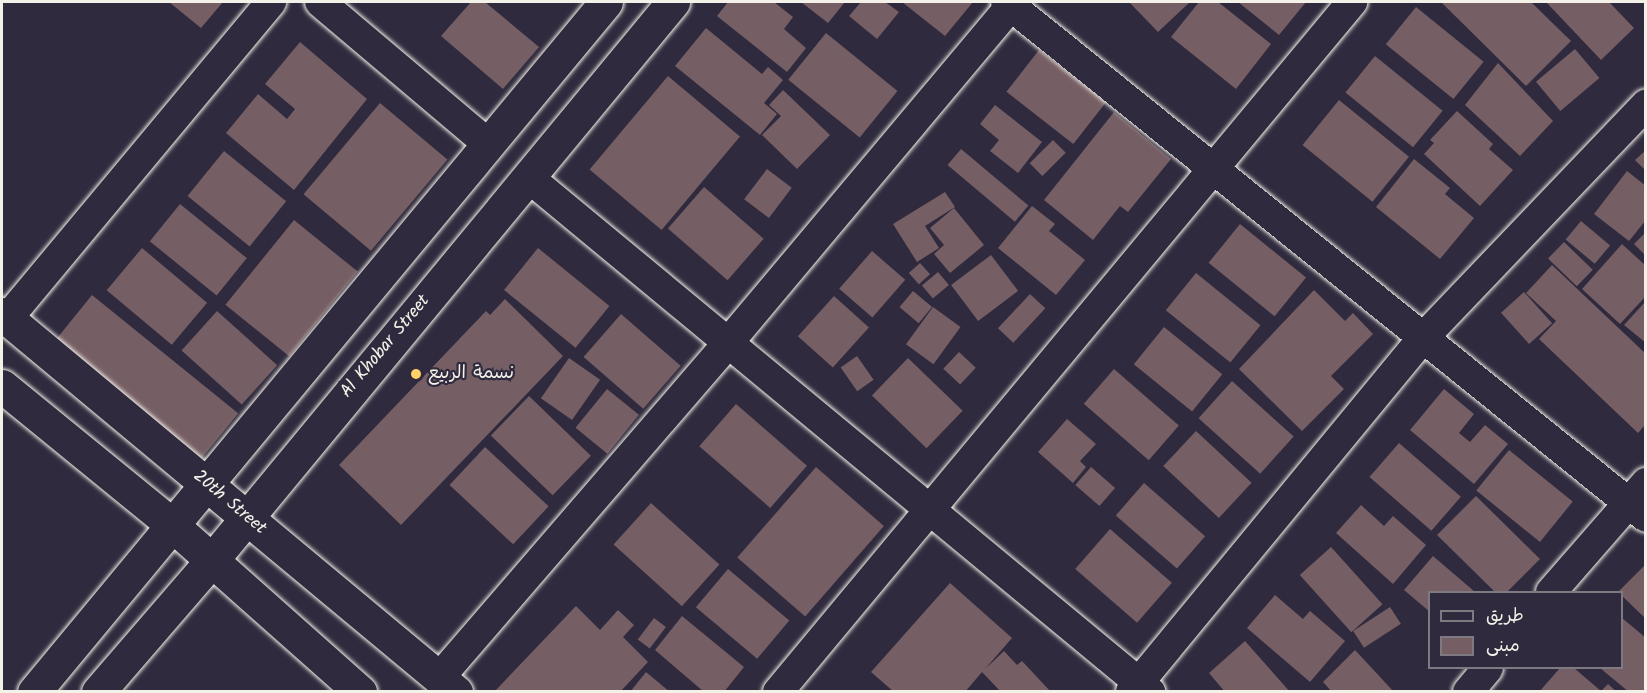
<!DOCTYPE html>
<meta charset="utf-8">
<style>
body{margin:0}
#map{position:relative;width:1647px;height:693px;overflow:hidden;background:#2f2a3d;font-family:Kalam,"Playpen Sans Arabic",sans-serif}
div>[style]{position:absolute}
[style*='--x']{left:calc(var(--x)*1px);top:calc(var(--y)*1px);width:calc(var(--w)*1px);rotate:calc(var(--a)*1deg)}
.building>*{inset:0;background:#755e64;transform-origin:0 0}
.roads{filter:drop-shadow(0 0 2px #f4f1e8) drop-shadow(0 0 2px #f4f1e8)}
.street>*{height:30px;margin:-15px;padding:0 15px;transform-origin:15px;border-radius:15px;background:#2f2a3d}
.secondary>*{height:33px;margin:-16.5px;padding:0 16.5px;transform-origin:16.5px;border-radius:16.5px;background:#2f2a3d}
.dots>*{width:16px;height:16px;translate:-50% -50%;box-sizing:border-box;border:3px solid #2f2a3d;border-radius:50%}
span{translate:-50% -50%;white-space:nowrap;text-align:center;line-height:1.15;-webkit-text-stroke:4.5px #2f2a3d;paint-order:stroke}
.street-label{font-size:18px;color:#f4f1e8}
.poi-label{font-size:18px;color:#f4f1e8}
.left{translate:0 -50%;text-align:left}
.frame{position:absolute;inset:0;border:3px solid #f4f1e8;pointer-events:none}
.legend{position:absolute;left:1428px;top:591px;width:195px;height:78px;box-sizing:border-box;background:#2f2a3d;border:2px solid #7e7a81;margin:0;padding:8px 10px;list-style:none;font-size:18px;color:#f4f1e8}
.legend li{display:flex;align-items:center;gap:12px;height:30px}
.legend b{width:30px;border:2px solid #7e7a81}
</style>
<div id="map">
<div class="building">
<div style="clip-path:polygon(169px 2px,223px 2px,201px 28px)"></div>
<div style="clip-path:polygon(471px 2px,485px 2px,539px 47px,503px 89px,441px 36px)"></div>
<div style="clip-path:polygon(728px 2px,774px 2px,793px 17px,784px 29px,806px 48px,787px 72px,717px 16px)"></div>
<div style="clip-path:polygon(801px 2px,845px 2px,828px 23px)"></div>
<div style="clip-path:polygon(861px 2px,885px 2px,899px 12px,877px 39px,849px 16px)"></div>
<div style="clip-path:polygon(902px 2px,973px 2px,945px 36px)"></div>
<div style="clip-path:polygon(1129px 2px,1190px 2px,1158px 32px)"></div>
<div style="clip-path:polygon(1199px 2px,1218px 2px,1271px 44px,1236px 89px,1171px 37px)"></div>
<div style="clip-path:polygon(1238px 2px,1306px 2px,1279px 35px)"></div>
<div style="clip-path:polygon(1441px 2px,1531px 2px,1571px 41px,1526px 86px)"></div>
<div style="clip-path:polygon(1546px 2px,1609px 2px,1634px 28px,1601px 60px)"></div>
<div style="left:1416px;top:7px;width:87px;height:48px;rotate:39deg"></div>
<div style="clip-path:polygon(706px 28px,762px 74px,768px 67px,783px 80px,764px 103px,777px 114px,760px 135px,675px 66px)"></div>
<div style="left:826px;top:33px;width:92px;height:60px;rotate:39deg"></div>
<div style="clip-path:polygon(300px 42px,367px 99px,294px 190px,226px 133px,258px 94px,287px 119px,295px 109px,265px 84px)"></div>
<div style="left:1575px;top:49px;width:38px;height:51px;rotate:50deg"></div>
<div style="left:1039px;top:50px;width:85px;height:53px;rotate:38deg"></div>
<div style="left:1375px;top:56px;width:87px;height:47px;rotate:39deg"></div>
<div style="clip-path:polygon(1498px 63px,1553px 121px,1520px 156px,1465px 105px)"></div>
<div style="left:668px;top:76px;width:94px;height:122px;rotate:40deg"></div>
<div style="clip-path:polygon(783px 90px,830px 135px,797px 169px,762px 135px,781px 116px,769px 105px)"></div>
<div style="left:1339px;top:100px;width:90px;height:58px;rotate:39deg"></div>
<div style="left:380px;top:103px;width:88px;height:119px;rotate:40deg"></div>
<div style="clip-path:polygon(995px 105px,1042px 142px,1018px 173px,990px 151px,999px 140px,980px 124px)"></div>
<div style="clip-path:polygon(1457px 111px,1493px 144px,1489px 149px,1513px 170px,1480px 206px,1424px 154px,1434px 143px,1430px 140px)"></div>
<div style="clip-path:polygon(1114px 112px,1171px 159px,1128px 212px,1120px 206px,1093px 240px,1044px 200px)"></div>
<div style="left:1053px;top:140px;width:18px;height:33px;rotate:45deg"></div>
<div style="left:961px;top:149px;width:88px;height:21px;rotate:40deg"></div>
<div style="clip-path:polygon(1646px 150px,1646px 171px,1635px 160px)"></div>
<div style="left:224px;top:151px;width:80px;height:58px;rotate:39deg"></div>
<div style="clip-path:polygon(1414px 159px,1450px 188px,1445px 194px,1474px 218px,1440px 259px,1376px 207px)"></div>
<div style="left:767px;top:169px;width:31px;height:38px;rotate:37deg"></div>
<div style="clip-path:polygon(1627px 171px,1646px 186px,1646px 220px,1629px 241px,1594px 214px)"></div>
<div style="left:704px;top:187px;width:79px;height:55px;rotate:41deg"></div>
<div style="clip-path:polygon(945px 192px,955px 207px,925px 226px,939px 248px,917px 262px,893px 224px)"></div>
<div style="left:180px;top:204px;width:86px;height:48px;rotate:39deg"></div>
<div style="clip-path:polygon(1032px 206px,1055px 224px,1049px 231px,1085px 260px,1056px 295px,998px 248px)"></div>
<div style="clip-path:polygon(954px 208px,984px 245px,950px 273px,934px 254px,944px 245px,930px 228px)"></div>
<div style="left:294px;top:220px;width:82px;height:109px;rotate:39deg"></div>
<div style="left:1581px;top:221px;width:38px;height:24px;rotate:40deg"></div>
<div style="left:1240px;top:224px;width:85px;height:50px;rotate:39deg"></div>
<div style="clip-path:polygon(1646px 232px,1646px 256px,1634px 244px)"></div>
<div style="left:1564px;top:242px;width:40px;height:23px;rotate:44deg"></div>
<div style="clip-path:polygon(1622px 244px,1646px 266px,1646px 296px,1620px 324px,1582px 289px)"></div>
<div style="left:142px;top:248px;width:85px;height:55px;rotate:40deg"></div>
<div style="left:538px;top:248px;width:92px;height:54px;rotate:39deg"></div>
<div style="left:872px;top:251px;width:44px;height:50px;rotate:41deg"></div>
<div style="left:991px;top:255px;width:45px;height:50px;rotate:53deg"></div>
<div style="left:920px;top:263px;width:15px;height:15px;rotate:48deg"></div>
<div style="clip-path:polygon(1552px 265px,1646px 354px,1646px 424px,1638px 433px,1539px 339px,1556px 321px,1526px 293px)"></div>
<div style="left:938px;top:272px;width:17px;height:21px;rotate:50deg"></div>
<div style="left:1196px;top:273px;width:83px;height:48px;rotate:39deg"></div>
<div style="clip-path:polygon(1314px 290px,1345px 321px,1353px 313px,1373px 334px,1331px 376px,1344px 389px,1302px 431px,1239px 369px)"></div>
<div style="left:913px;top:291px;width:25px;height:21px;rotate:40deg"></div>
<div style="left:1524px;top:292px;width:42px;height:31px;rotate:48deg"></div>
<div style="left:1030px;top:294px;width:21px;height:47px;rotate:43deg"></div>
<div style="left:92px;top:295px;width:188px;height:63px;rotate:39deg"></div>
<div style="left:834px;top:296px;width:47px;height:54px;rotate:42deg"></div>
<div style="clip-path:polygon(505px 299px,563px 356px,401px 525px,339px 465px,486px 311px,490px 315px)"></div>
<div style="clip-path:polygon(1646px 301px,1646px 343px,1624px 325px)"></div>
<div style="left:933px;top:307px;width:34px;height:46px;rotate:36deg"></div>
<div style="left:217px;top:311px;width:81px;height:53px;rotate:42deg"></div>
<div style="left:621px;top:314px;width:79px;height:57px;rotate:41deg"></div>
<div style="left:1164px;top:327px;width:75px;height:48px;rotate:39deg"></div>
<div style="left:959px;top:352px;width:23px;height:23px;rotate:43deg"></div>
<div style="left:857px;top:356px;width:29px;height:20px;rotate:55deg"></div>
<div style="left:569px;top:358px;width:38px;height:49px;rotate:35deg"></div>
<div style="left:908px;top:358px;width:76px;height:52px;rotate:44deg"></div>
<div style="left:1114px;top:369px;width:86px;height:46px;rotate:41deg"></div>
<div style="left:1232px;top:381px;width:83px;height:50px;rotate:42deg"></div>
<div style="left:607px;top:389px;width:41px;height:50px;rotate:39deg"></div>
<div style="clip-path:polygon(1444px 389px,1474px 414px,1459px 433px,1470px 442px,1485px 425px,1508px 444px,1474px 484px,1410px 430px)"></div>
<div style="left:529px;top:396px;width:86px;height:55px;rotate:44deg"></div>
<div style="left:736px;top:404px;width:94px;height:56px;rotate:41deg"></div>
<div style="clip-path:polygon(1067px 419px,1096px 444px,1080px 461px,1086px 467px,1073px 483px,1038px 452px)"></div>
<div style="left:1196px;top:431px;width:76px;height:48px;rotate:43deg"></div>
<div style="left:1399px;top:443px;width:82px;height:45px;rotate:41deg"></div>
<div style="left:485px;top:447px;width:87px;height:52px;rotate:43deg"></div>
<div style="left:1509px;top:450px;width:82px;height:52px;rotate:39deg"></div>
<div style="left:816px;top:467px;width:90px;height:120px;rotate:41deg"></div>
<div style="left:1091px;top:467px;width:32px;height:24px;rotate:41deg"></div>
<div style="left:1144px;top:483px;width:81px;height:43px;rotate:41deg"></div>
<div style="clip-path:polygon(1476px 496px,1540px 559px,1507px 592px,1495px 592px,1437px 535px)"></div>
<div style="left:651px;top:503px;width:92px;height:56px;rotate:42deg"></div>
<div style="clip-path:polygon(1361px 505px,1384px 526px,1393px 516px,1426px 545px,1393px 584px,1336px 533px)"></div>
<div style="left:1110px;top:529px;width:82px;height:53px;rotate:41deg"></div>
<div style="left:1331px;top:547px;width:77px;height:42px;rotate:48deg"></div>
<div style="clip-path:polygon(1433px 556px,1475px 592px,1430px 592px,1430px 612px,1404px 590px)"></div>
<div style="clip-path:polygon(1646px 564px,1646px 619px,1618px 592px)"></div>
<div style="left:728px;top:569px;width:80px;height:50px;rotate:40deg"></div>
<div style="clip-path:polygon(950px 583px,1012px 638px,985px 669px,1004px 651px,1017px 665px,1022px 661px,1051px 692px,1001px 692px,982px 672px,965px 692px,894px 692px,871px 672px)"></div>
<div style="clip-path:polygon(1275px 595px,1303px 619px,1310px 611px,1345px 641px,1310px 682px,1247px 628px)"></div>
<div style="clip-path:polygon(576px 606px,600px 630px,618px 610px,634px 625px,623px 637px,648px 662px,620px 692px,494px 692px)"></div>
<div style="left:1390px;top:607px;width:20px;height:44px;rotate:57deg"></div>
<div style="clip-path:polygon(682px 616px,744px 667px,724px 692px,704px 692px,655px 650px)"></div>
<div style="left:654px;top:618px;width:15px;height:27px;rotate:37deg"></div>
<div style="clip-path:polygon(1622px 618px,1646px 638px,1646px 692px,1629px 692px,1600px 668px,1622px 668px)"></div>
<div style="clip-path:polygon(1245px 641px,1290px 692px,1225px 692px,1209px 673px)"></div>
<div style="clip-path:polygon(1355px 650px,1394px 692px,1332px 692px,1323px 682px)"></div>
<div style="clip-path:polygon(1560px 668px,1574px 668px,1601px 691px,1608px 684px,1617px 692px,1539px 692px)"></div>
<div style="clip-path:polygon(646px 672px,670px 692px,630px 692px)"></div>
</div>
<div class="roads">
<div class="street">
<div style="--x:320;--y:2;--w:221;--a:40.2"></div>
<div style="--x:1006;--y:2;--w:821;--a:38.82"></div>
<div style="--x:528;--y:177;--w:808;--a:39.62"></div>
<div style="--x:7;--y:319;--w:413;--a:-50.2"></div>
<div style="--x:1551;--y:592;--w:145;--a:-48.9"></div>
<div style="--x:439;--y:678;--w:442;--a:-49.2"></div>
<div style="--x:728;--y:343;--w:445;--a:-50"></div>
<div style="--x:778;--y:692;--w:898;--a:-50.24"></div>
<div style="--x:1131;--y:692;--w:459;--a:-50.5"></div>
<div style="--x:1423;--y:338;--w:323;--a:-46.3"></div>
<div style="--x:1468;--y:692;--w:31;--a:-50"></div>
</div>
<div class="secondary">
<div style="--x:2;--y:314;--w:591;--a:39.78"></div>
<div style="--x:2;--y:386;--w:218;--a:39.2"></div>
<div style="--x:171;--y:524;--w:253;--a:41.6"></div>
<div style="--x:34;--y:692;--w:896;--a:-50.34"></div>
<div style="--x:98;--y:692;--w:174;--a:-49.2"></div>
<div style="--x:212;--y:560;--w:724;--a:-50.44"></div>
</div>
</div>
<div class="dots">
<div style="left:416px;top:374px;background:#ffd166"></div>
</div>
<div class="street-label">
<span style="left:386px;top:347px;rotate:-50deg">Al Khobar Street</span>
<span style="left:229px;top:503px;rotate:40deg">20th Street</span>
</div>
<div class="poi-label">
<span class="left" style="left:428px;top:374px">نسمة الربيع</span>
</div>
<div class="frame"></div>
<ul class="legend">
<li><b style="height:8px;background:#2f2a3d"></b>طريق</li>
<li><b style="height:16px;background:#755e64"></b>مبنى</li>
</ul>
</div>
